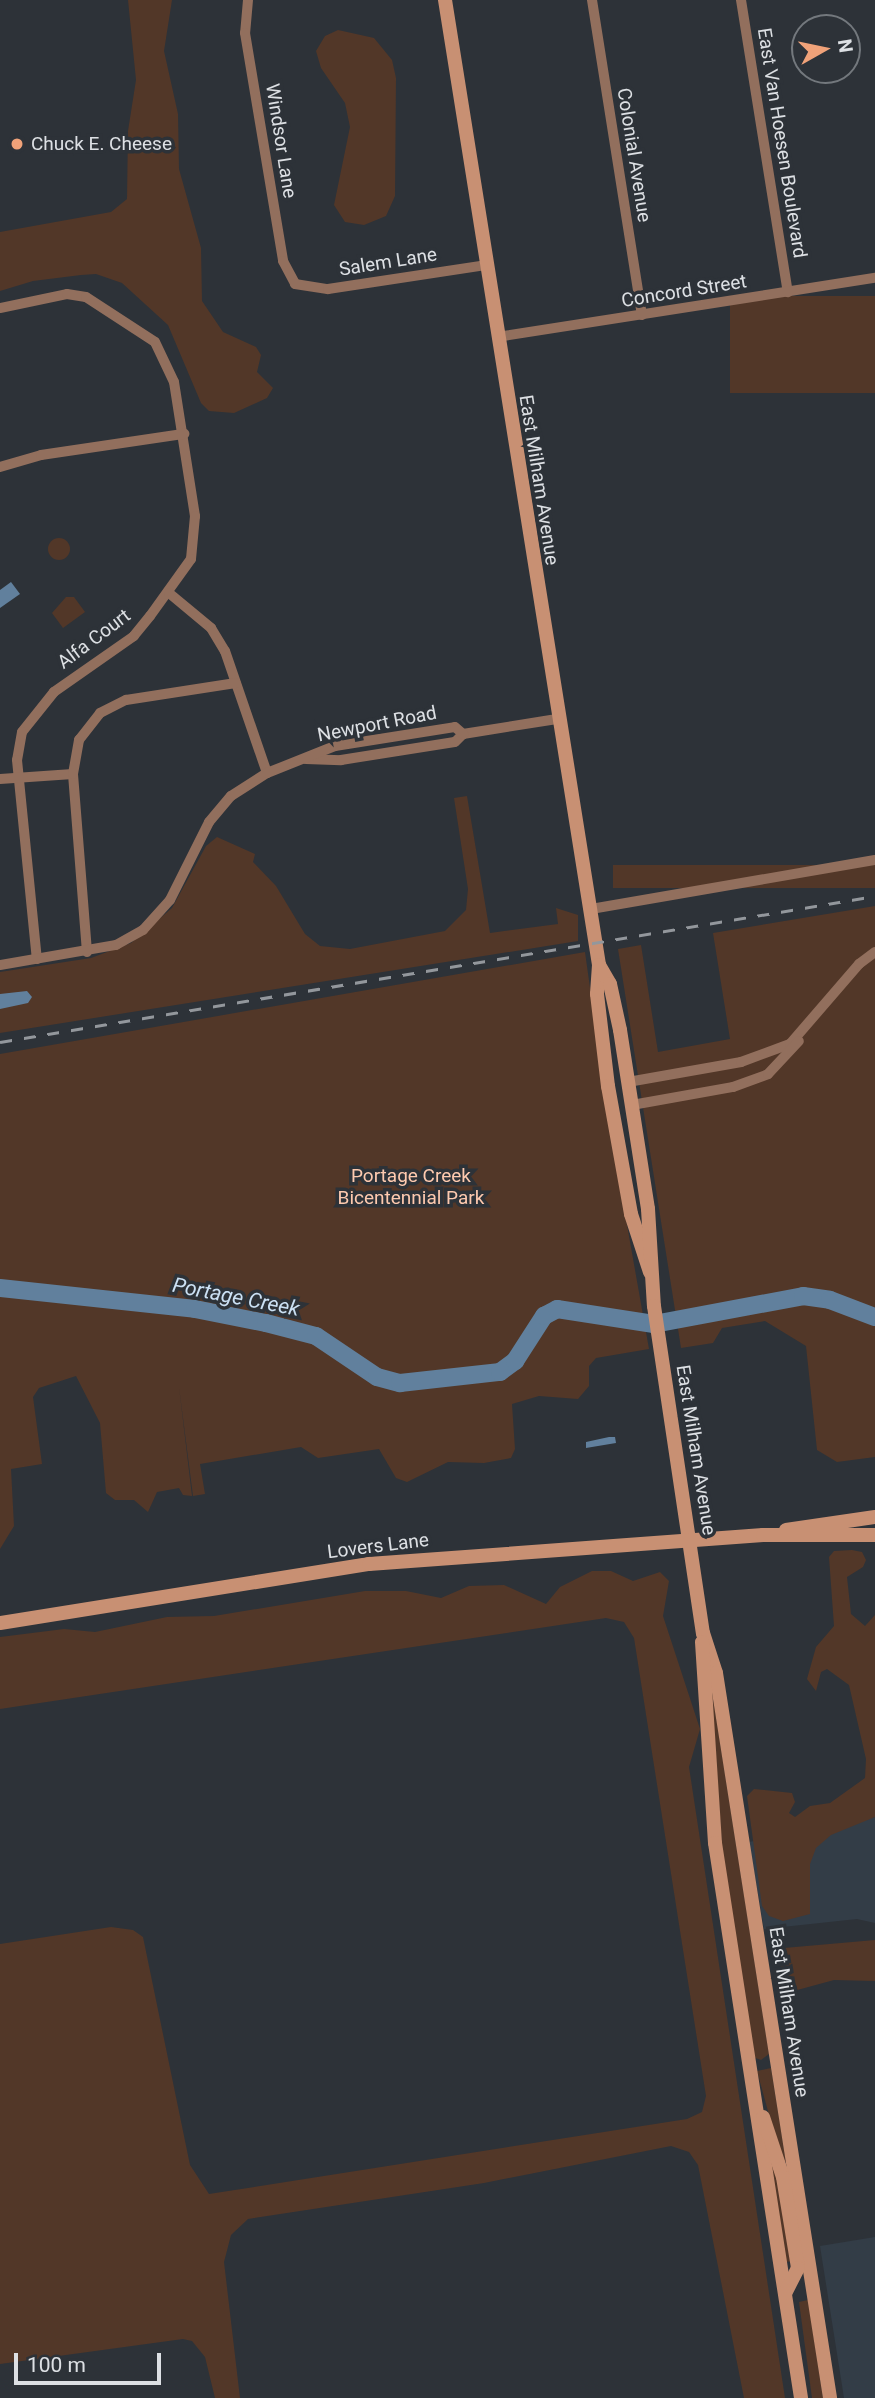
<!DOCTYPE html>
<style>
body{margin:0}
#map{position:relative;width:875px;height:2398px;overflow:hidden;background:#2d3238;font-family:Roboto,sans-serif}
div>[style]{position:absolute}
[style*='--x']{left:calc(var(--x)*1px);top:calc(var(--y)*1px);width:calc(var(--w)*1px);rotate:calc(var(--a)*1deg)}
.built>*{inset:0;background:#333d47}
.green>*{inset:0;background:#523728;transform-origin:0 0}
.round{border-radius:50%}
.water>*{inset:0;background:#61809d}
.river>*{height:18px;margin:-9px;padding:0 9px;transform-origin:9px;border-radius:9px;background:#61809d}
.street>*{height:10px;margin:-5px;padding:0 5px;transform-origin:5px;border-radius:5px;background:#926f5d}
.secondary>*{height:14px;margin:-7px;padding:0 7px;transform-origin:7px;border-radius:7px;background:#c89073}
.rail>*{height:2.5px;margin-top:-1.25px;transform-origin:0;background:repeating-linear-gradient(90deg,#93979c 0 12px,transparent 0 24px)}
.dots>*{width:19px;height:19px;translate:-50% -50%;box-sizing:border-box;border:4px solid #2d3238;border-radius:50%}
span{translate:-50% -50%;white-space:nowrap;text-align:center;line-height:1.15;-webkit-text-stroke:7px #2d3238;paint-order:stroke}
.street-label{font-size:19px;color:#dde0e4}
.poi-label{font-size:19px;color:#dde0e4}
.left{translate:0 -50%;text-align:left}
.park-label{font-size:19px;color:#fecaaf}
.water-label{font-size:21px;color:#cce1f4;font-style:italic}
.north{position:absolute;left:791px;top:14px;width:70px;height:70px;box-sizing:border-box;background:#2d3238;border:2px solid #73787d;border-radius:50%;rotate:81deg;font-size:19px;font-weight:700;line-height:28px;text-align:center;color:#dde0e4}
.north::after{content:'';display:block;margin:auto;width:24px;height:32px;background:#f0a279;clip-path:polygon(50% 0,100% 100%,50% 72%,0 100%)}
.scale{position:absolute;left:14px;top:2353px;width:147px;height:32px;box-sizing:border-box;border:4px solid #dde0e4;border-top:0;padding-left:9px;font-size:21px;line-height:24px;white-space:nowrap;color:#dde0e4;-webkit-text-stroke:5px #2d3238;paint-order:stroke}
</style>
<div id="map">
<div class="built">
<div style="clip-path:polygon(875px 1817px,875px 1923px,857px 1919px,764px 1929px,749px 1842px)"></div>
<div style="clip-path:polygon(875px 2237px,875px 2398px,844px 2398px,820px 2246px)"></div>
</div>
<div class="green">
<div style="clip-path:polygon(128px 0,172px 0,164px 51px,178px 114px,179px 169px,201px 248px,202px 301px,223px 332px,256px 347px,261px 355px,257px 372px,273px 388px,267px 398px,234px 413px,209px 411px,201px 403px,168px 325px,122px 283px,96px 274px,81px 275px,33px 281px,0 291px,0 232px,111px 212px,127px 199px,128px 131px,136px 80px)"></div>
<div style="clip-path:polygon(338px 30px,374px 38px,392px 60px,396px 78px,395px 196px,386px 216px,364px 225px,345px 222px,334px 205px,350px 127px,345px 103px,321px 68px,316px 51px,325px 36px)"></div>
<div style="left:875px;top:296px;width:97px;height:145px;rotate:90deg"></div>
<div class="round" style="left:48px;top:538px;width:22px;height:22px"></div>
<div style="clip-path:polygon(66px 597px,74px 597px,85px 612px,63px 628px,52px 613px)"></div>
<div style="clip-path:polygon(467px 796px,490px 933px,558px 924px,556px 908px,578px 915px,578px 941px,0 1033px,0 972px,91px 958px,131px 943px,172px 908px,206px 846px,217px 837px,255px 854px,253px 862px,276px 886px,305px 934px,320px 946px,350px 949px,445px 931px,466px 910px,468px 889px,454px 798px)"></div>
<div style="left:875px;top:865px;width:23px;height:262px;rotate:90deg"></div>
<div style="clip-path:polygon(875px 906px,875px 1457px,837px 1462px,817px 1450px,806px 1346px,765px 1321px,722px 1328px,713px 1343px,681px 1348px,618px 949px,641px 945px,658px 1052px,730px 1039px,713px 933px)"></div>
<div style="clip-path:polygon(585px 952px,609px 1123px,649px 1349px,596px 1358px,589px 1366px,589px 1386px,578px 1399px,539px 1396px,512px 1404px,515px 1449px,511px 1458px,484px 1463px,448px 1462px,407px 1482px,396px 1478px,379px 1449px,318px 1458px,301px 1447px,200px 1464px,205px 1494px,193px 1496px,179px 1387px,192px 1496px,183px 1495px,179px 1488px,157px 1492px,148px 1512px,134px 1500px,115px 1500px,106px 1493px,100px 1423px,76px 1376px,39px 1388px,33px 1397px,42px 1464px,11px 1469px,14px 1526px,0 1549px,0 1054px)"></div>
<div style="clip-path:polygon(852px 1550px,862px 1552px,866px 1560px,863px 1567px,847px 1577px,851px 1614px,865px 1626px,875px 1615px,875px 1817px,831px 1835px,816px 1848px,810px 1864px,810px 1914px,783px 1921px,769px 1916px,762px 1906px,747px 1796px,754px 1789px,792px 1793px,795px 1802px,789px 1813px,795px 1817px,810px 1806px,830px 1803px,865px 1778px,866px 1759px,849px 1685px,827px 1669px,821px 1672px,816px 1691px,807px 1679px,816px 1647px,834px 1626px,829px 1557px,834px 1551px)"></div>
<div style="clip-path:polygon(592px 1571px,611px 1571px,633px 1581px,660px 1572px,669px 1581px,663px 1616px,700px 1729px,689px 1767px,785px 2398px,744px 2398px,698px 2165px,689px 2152px,671px 2146px,484px 2183px,248px 2219px,231px 2235px,224px 2262px,240px 2398px,215px 2398px,205px 2357px,192px 2341px,183px 2339px,0 2364px,0 1944px,111px 1927px,133px 1930px,143px 1937px,190px 2165px,209px 2194px,687px 2119px,702px 2112px,706px 2096px,634px 1638px,624px 1622px,606px 1618px,0 1709px,0 1637px,64px 1629px,95px 1632px,167px 1617px,214px 1616px,365px 1591px,406px 1591px,441px 1598px,469px 1586px,504px 1585px,546px 1604px,560px 1587px)"></div>
<div style="clip-path:polygon(711px 1685px,769px 2054px,761px 2060px,753px 2057px,722px 1847px)"></div>
<div style="clip-path:polygon(875px 1940px,875px 1981px,834px 1980px,790px 1992px,783px 1989px,779px 1954px,784px 1948px)"></div>
<div style="clip-path:polygon(771px 2068px,786px 2162px,782px 2162px,757px 2071px)"></div>
<div style="clip-path:polygon(774px 2166px,793px 2261px,786px 2262px,771px 2168px)"></div>
<div style="clip-path:polygon(808px 2300px,823px 2398px,812px 2398px,799px 2302px)"></div>
</div>
<div class="water">
<div style="clip-path:polygon(11px 582px,20px 594px,0 608px,0 590px)"></div>
<div style="clip-path:polygon(27px 991px,32px 997px,28px 1003px,0 1009px,0 994px)"></div>
<div style="clip-path:polygon(609px 1437px,615px 1437px,616px 1443px,586px 1448px,586px 1442px)"></div>
</div>
<div class="river">
<div style="--x:0;--y:1288;--w:196;--a:6.1"></div>
<div style="--x:195;--y:1309;--w:72;--a:11.2"></div>
<div style="--x:266;--y:1323;--w:52;--a:14.6"></div>
<div style="--x:316;--y:1336;--w:73;--a:33.9"></div>
<div style="--x:377;--y:1377;--w:24;--a:15"></div>
<div style="--x:400;--y:1383;--w:101;--a:-6.3"></div>
<div style="--x:500;--y:1372;--w:19;--a:-36"></div>
<div style="--x:515;--y:1361;--w:54;--a:-57.2"></div>
<div style="--x:544;--y:1316;--w:15;--a:-28"></div>
<div style="--x:557;--y:1309;--w:98;--a:8.8"></div>
<div style="--x:654;--y:1324;--w:152;--a:-10.6"></div>
<div style="--x:803;--y:1296;--w:27;--a:8"></div>
<div style="--x:830;--y:1300;--w:48;--a:20.7"></div>
</div>
<div class="street">
<div style="--x:248;--y:0;--w:33;--a:95"></div>
<div style="--x:245;--y:33;--w:231;--a:80.5"></div>
<div style="--x:283;--y:261;--w:26;--a:62"></div>
<div style="--x:295;--y:284;--w:33;--a:9"></div>
<div style="--x:328;--y:289;--w:161;--a:-8.6"></div>
<div style="--x:592;--y:0;--w:319;--a:81"></div>
<div style="--x:741;--y:0;--w:296;--a:80.9"></div>
<div style="--x:0;--y:308;--w:68;--a:-11.8"></div>
<div style="--x:67;--y:294;--w:19;--a:9"></div>
<div style="--x:86;--y:297;--w:82;--a:33.1"></div>
<div style="--x:155;--y:342;--w:44;--a:64.6"></div>
<div style="--x:174;--y:382;--w:136;--a:81.1"></div>
<div style="--x:195;--y:516;--w:43;--a:95.3"></div>
<div style="--x:191;--y:559;--w:70;--a:125.7"></div>
<div style="--x:150;--y:616;--w:26;--a:129"></div>
<div style="--x:134;--y:636;--w:98;--a:145"></div>
<div style="--x:54;--y:692;--w:51;--a:128.7"></div>
<div style="--x:22;--y:732;--w:28;--a:100"></div>
<div style="--x:17;--y:760;--w:200;--a:84.3"></div>
<div style="--x:497;--y:337;--w:383;--a:-8.9"></div>
<div style="--x:0;--y:467;--w:43;--a:-16.3"></div>
<div style="--x:41;--y:455;--w:145;--a:-8.4"></div>
<div style="--x:169;--y:593;--w:55;--a:39.8"></div>
<div style="--x:211;--y:628;--w:27;--a:59"></div>
<div style="--x:225;--y:651;--w:129;--a:71"></div>
<div style="--x:306;--y:759;--w:35;--a:2"></div>
<div style="--x:341;--y:760;--w:115;--a:-9"></div>
<div style="--x:455;--y:742;--w:11;--a:-45"></div>
<div style="--x:463;--y:734;--w:95;--a:-9.1"></div>
<div style="--x:0;--y:779;--w:73;--a:-3.9"></div>
<div style="--x:591;--y:909;--w:288;--a:-9.8"></div>
<div style="--x:87;--y:952;--w:179;--a:-94.5"></div>
<div style="--x:73;--y:774;--w:35;--a:-80"></div>
<div style="--x:79;--y:740;--w:34;--a:-52"></div>
<div style="--x:100;--y:713;--w:29;--a:-27"></div>
<div style="--x:126;--y:700;--w:111;--a:-8.8"></div>
<div style="--x:0;--y:965;--w:118;--a:-9.8"></div>
<div style="--x:116;--y:945;--w:31;--a:-29"></div>
<div style="--x:143;--y:930;--w:40;--a:-48"></div>
<div style="--x:170;--y:900;--w:87;--a:-63.4"></div>
<div style="--x:209;--y:822;--w:34;--a:-50"></div>
<div style="--x:231;--y:796;--w:43;--a:-32.6"></div>
<div style="--x:267;--y:773;--w:73;--a:-21.7"></div>
<div style="--x:335;--y:746;--w:121;--a:-9"></div>
<div style="--x:455;--y:727;--w:11;--a:41"></div>
<div style="--x:628;--y:1082;--w:115;--a:-10"></div>
<div style="--x:741;--y:1062;--w:52;--a:-20.2"></div>
<div style="--x:790;--y:1044;--w:106;--a:-49.2"></div>
<div style="--x:859;--y:964;--w:20;--a:-37"></div>
<div style="--x:632;--y:1105;--w:103;--a:-10.1"></div>
<div style="--x:733;--y:1087;--w:37;--a:-20"></div>
<div style="--x:768;--y:1074;--w:45;--a:-46.8"></div>
</div>
<div class="secondary">
<div style="--x:445;--y:0;--w:977;--a:80.93"></div>
<div style="--x:599;--y:965;--w:29;--a:94"></div>
<div style="--x:597;--y:994;--w:93;--a:83.2"></div>
<div style="--x:608;--y:1086;--w:130;--a:79.8"></div>
<div style="--x:631;--y:1214;--w:61;--a:71.9"></div>
<div style="--x:599;--y:965;--w:22;--a:60"></div>
<div style="--x:610;--y:984;--w:47;--a:77.7"></div>
<div style="--x:620;--y:1030;--w:181;--a:81.1"></div>
<div style="--x:648;--y:1209;--w:97;--a:86.5"></div>
<div style="--x:654;--y:1306;--w:331;--a:81.5"></div>
<div style="--x:703;--y:1633;--w:42;--a:72"></div>
<div style="--x:716;--y:1673;--w:734;--a:81.06"></div>
<div style="--x:786;--y:1530;--w:90;--a:-8.3"></div>
<div style="--x:0;--y:1623;--w:374;--a:-9.1"></div>
<div style="--x:369;--y:1564;--w:395;--a:-4.2"></div>
<div style="--x:763;--y:1535;--w:112;--a:0"></div>
<div style="--x:702;--y:1642;--w:201;--a:86.3"></div>
<div style="--x:715;--y:1843;--w:562;--a:81.19"></div>
<div style="--x:763;--y:2117;--w:63;--a:71.6"></div>
<div style="--x:783;--y:2177;--w:92;--a:80.6"></div>
<div style="--x:798;--y:2268;--w:28;--a:117"></div>
</div>
<div class="rail">
<div style="--x:0;--y:1042;--w:887;--a:-9.47"></div>
</div>
<div class="dots">
<div style="left:17px;top:144px;background:#f0a279"></div>
</div>
<div class="street-label">
<span style="left:281px;top:141px;rotate:81deg">Windsor Lane</span>
<span style="left:782px;top:143px;rotate:81deg">East Van Hoesen Boulevard</span>
<span style="left:634px;top:155px;rotate:81deg">Colonial Avenue</span>
<span style="left:388px;top:262px;rotate:-9deg">Salem Lane</span>
<span style="left:684px;top:291px;rotate:-9deg">Concord Street</span>
<span style="left:539px;top:480px;rotate:81deg">East Milham Avenue</span>
<span style="left:94px;top:639px;rotate:-37deg">Alfa Court</span>
<span style="left:377px;top:724px;rotate:-11deg">Newport Road</span>
<span style="left:696px;top:1450px;rotate:81deg">East Milham Avenue</span>
<span style="left:378px;top:1546px;rotate:-7deg">Lovers Lane</span>
<span style="left:789px;top:2012px;rotate:81deg">East Milham Avenue</span>
</div>
<div class="poi-label">
<span class="left" style="left:31px;top:144px">Chuck E. Cheese</span>
</div>
<div class="park-label">
<span style="left:411px;top:1187px">Portage Creek<br>Bicentennial Park</span>
</div>
<div class="water-label">
<span style="left:236px;top:1297px;rotate:11deg">Portage Creek</span>
</div>
<div class="north">N</div>
<div class="scale">100 m</div>
</div>
